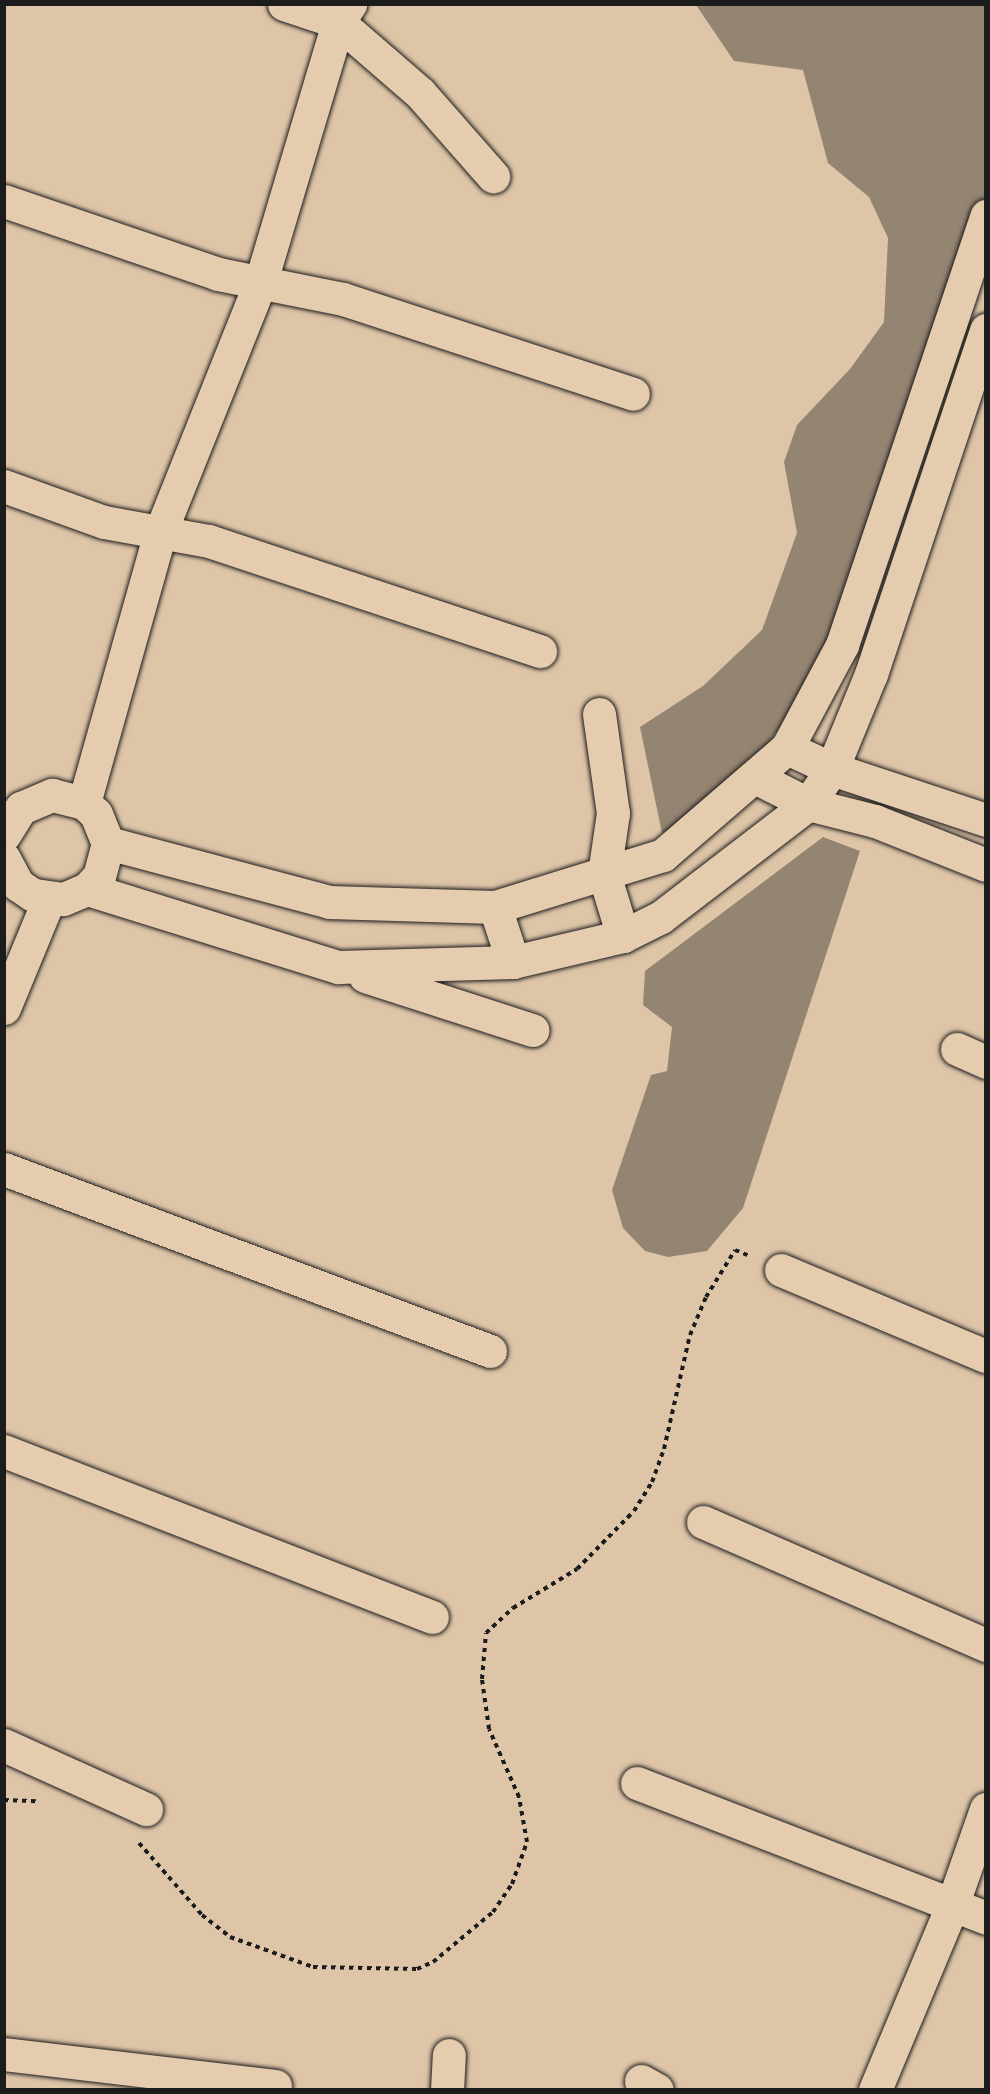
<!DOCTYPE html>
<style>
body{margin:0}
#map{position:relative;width:990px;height:2094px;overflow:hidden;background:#dec5a8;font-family:Mali,sans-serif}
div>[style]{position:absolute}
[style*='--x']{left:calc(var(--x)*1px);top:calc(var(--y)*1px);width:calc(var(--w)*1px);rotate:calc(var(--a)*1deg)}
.water>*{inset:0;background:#948472}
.path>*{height:4px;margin-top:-2px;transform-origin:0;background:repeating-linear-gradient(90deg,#1c1c1c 0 4.5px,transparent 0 9px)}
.roads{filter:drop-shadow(0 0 2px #1c1c1c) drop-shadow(0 0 2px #1c1c1c)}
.minor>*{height:33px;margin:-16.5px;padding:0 16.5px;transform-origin:16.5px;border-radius:16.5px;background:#e6ccae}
span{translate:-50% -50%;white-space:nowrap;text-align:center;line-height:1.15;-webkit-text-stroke:4.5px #e6ccae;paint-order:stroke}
.frame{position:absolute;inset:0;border:6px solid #1c1c1c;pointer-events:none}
</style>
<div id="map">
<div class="water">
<div style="clip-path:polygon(696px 5px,985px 5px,985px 209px,831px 658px,725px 802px,662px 833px,640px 727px,703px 686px,762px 630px,797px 533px,784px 462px,797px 425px,850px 369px,884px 322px,888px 238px,869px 197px,828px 163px,803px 70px,734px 61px)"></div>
<div style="clip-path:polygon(823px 837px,860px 851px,743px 1208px,707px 1251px,668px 1257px,645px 1251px,623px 1228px,612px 1190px,651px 1075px,667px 1071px,672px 1027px,643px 1005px,645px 971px)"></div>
</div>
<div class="path">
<div style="--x:4;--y:1800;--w:33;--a:2"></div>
<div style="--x:139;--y:1843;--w:96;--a:48.8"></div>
<div style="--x:202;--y:1915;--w:36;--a:38"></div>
<div style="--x:230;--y:1937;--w:88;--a:19.9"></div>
<div style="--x:313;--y:1967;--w:104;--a:1.1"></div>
<div style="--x:417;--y:1969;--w:17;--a:-24"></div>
<div style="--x:433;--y:1962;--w:78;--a:-39.8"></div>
<div style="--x:493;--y:1912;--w:34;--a:-56"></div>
<div style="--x:512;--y:1884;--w:45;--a:-70.3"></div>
<div style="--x:527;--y:1842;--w:46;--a:-100.1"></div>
<div style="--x:519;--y:1797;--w:74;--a:-113.8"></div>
<div style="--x:489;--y:1729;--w:50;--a:-98"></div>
<div style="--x:482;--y:1679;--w:46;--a:-85"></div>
<div style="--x:486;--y:1633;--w:37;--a:-43"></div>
<div style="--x:513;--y:1608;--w:75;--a:-31.4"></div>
<div style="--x:577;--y:1569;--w:81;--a:-45.5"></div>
<div style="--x:634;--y:1511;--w:34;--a:-58"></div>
<div style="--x:652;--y:1482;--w:35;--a:-70"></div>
<div style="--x:664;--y:1449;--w:117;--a:-77.2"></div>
<div style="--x:690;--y:1335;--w:41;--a:-67.2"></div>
<div style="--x:706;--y:1297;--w:55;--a:-58.3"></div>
<div style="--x:735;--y:1250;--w:16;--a:22"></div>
</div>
<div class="roads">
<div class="minor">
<div style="--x:284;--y:4;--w:57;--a:18.4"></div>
<div style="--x:338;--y:22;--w:108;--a:40.9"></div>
<div style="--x:420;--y:93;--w:111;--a:48.7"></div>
<div style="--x:4;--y:201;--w:226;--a:18.8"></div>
<div style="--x:218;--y:274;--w:127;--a:11.3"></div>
<div style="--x:343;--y:299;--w:305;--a:18.1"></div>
<div style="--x:4;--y:486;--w:106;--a:19.8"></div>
<div style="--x:104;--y:522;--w:107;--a:10.3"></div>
<div style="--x:209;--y:541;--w:349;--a:18.4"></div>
<div style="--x:599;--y:714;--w:100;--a:82"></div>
<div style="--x:613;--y:813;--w:62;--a:98.4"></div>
<div style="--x:604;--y:874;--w:65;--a:73"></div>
<div style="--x:787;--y:748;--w:50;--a:25"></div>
<div style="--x:832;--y:769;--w:162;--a:18.3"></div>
<div style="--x:757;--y:778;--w:57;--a:27"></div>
<div style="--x:808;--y:804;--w:69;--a:14.2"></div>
<div style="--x:875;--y:821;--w:119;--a:21.6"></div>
<div style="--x:84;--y:803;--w:280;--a:-74.3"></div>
<div style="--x:160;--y:533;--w:271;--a:-68.2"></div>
<div style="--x:261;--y:281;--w:270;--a:-73.4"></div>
<div style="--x:338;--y:22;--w:22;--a:-56"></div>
<div style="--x:4;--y:835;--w:32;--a:-58"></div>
<div style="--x:21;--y:808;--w:34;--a:-23"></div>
<div style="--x:52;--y:795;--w:33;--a:14"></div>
<div style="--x:84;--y:803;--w:16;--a:43"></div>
<div style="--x:96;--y:814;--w:31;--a:68"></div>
<div style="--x:108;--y:843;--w:34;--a:105"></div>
<div style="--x:99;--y:876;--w:18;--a:133"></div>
<div style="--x:87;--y:889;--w:26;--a:157"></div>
<div style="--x:63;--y:899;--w:30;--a:-172"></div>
<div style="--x:33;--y:895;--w:18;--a:-146"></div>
<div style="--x:18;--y:885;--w:30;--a:-118"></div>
<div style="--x:108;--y:843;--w:229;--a:14.9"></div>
<div style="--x:329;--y:902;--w:166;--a:1.7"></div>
<div style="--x:495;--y:907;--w:176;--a:-17.2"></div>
<div style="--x:663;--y:855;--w:164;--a:-40.8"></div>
<div style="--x:787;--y:748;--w:117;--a:-61.9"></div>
<div style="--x:842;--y:645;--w:453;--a:-71.4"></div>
<div style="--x:87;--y:889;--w:263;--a:17.3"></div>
<div style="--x:338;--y:967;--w:175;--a:-1.6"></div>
<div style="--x:513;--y:962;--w:113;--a:-13.3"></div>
<div style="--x:623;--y:936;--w:42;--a:-26.6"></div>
<div style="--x:661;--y:917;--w:185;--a:-37.5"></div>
<div style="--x:808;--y:804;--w:42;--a:-55.6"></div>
<div style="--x:832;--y:769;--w:103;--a:-67.7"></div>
<div style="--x:871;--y:674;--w:363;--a:-71.5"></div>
<div style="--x:495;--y:907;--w:58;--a:71.9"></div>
<div style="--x:365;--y:976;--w:176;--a:17.9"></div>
<div style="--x:4;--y:1008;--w:118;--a:-67.6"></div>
<div style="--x:957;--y:1049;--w:32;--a:24"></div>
<div style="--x:4;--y:1169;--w:519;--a:20.53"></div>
<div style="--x:781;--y:1270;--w:222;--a:22.8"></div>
<div style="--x:4;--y:1451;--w:459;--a:21.2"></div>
<div style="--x:703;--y:1522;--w:309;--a:23.5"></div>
<div style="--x:4;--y:1745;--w:156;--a:24.3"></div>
<div style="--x:637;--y:1783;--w:374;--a:21.1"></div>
<div style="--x:4;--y:2054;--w:273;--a:6.7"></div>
<div style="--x:641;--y:2081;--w:18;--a:29"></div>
<div style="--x:447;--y:2090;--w:35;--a:-87"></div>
<div style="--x:875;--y:2090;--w:199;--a:-67.3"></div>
<div style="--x:952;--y:1906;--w:103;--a:-70.7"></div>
</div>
</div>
<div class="frame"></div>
</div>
